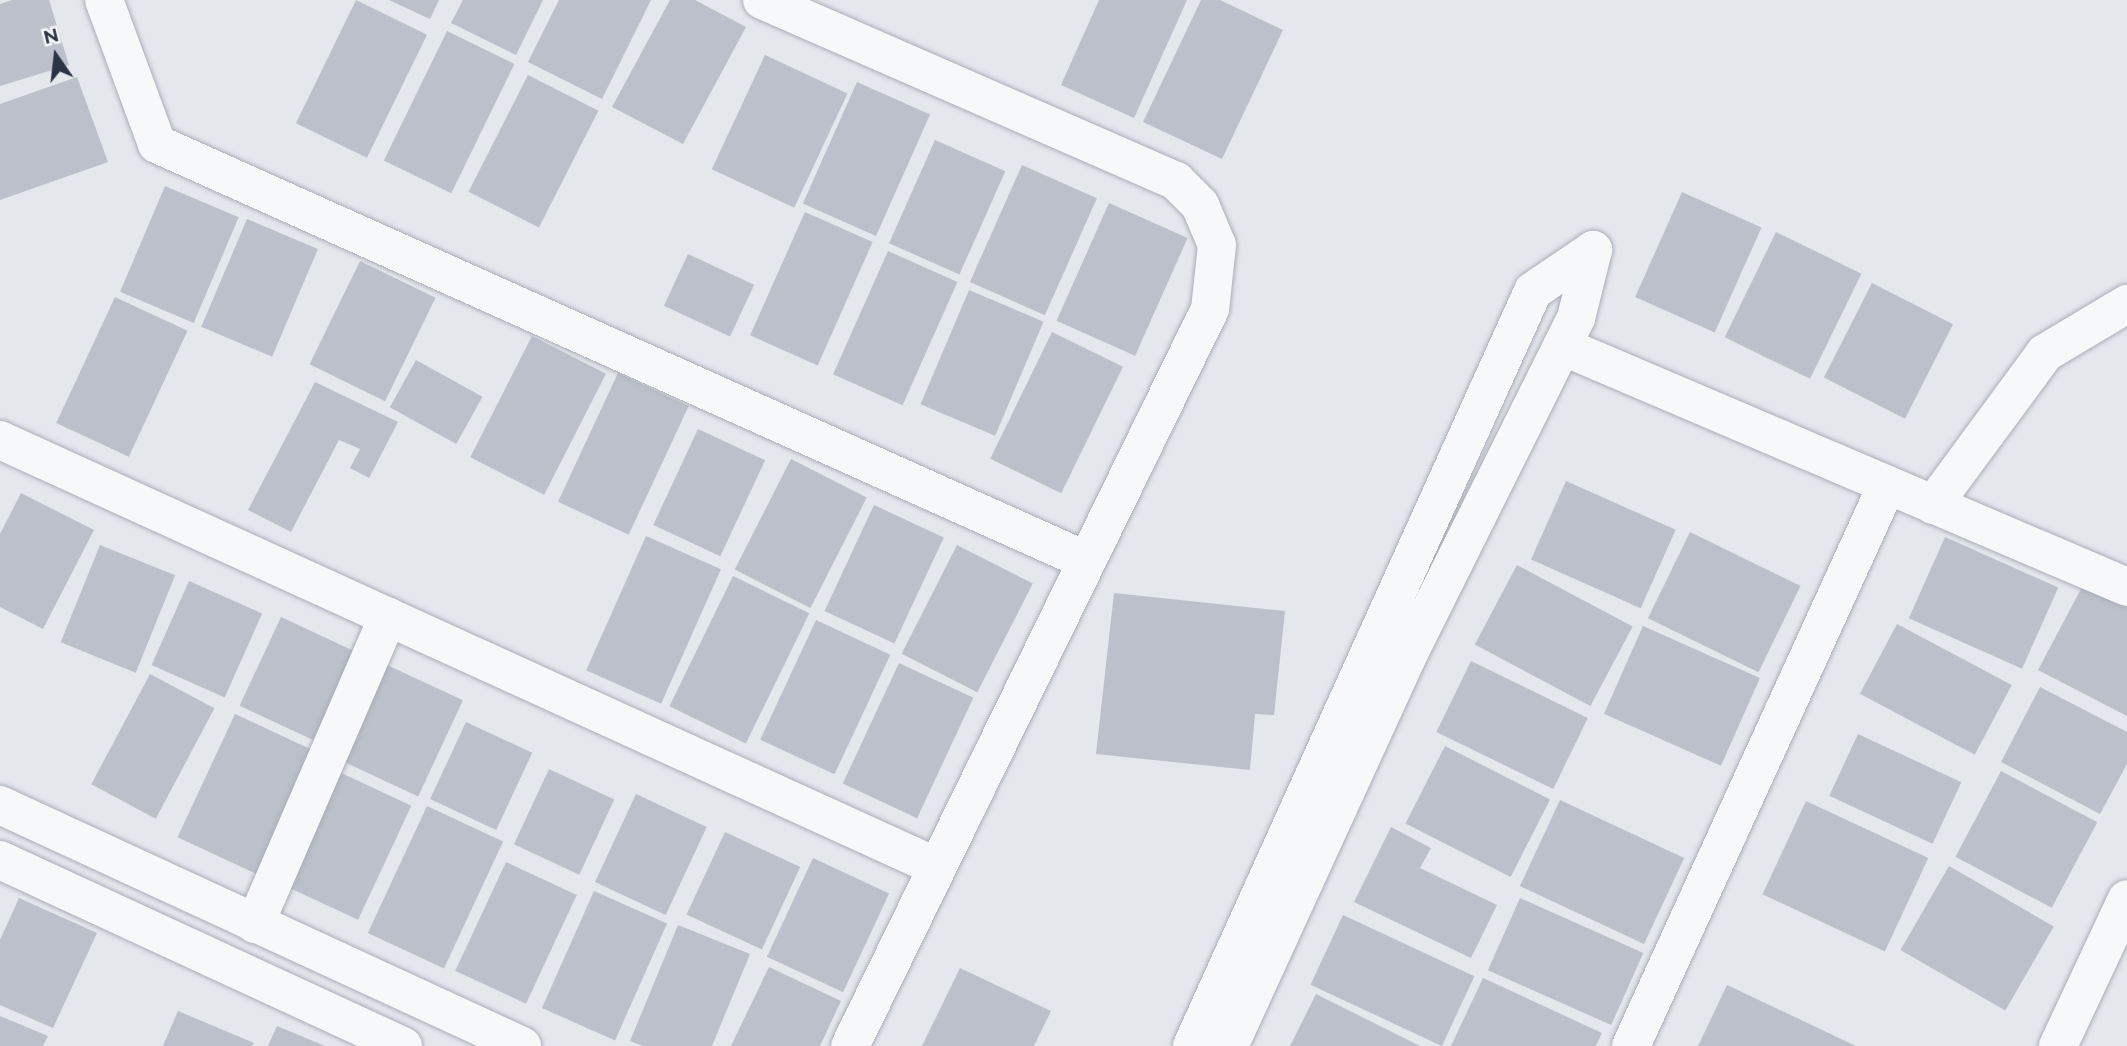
<!DOCTYPE html>
<style>
body{margin:0}
#map{position:relative;width:2127px;height:1046px;overflow:hidden;background:#e4e7ec;font-family:Raleway,sans-serif}
div>[style]{position:absolute}
[style*='--x']{left:calc(var(--x)*1px);top:calc(var(--y)*1px);width:calc(var(--w)*1px);rotate:calc(var(--a)*1deg)}
.building>*{inset:0;background:#bbc0ca;transform-origin:0 0}
.roads{filter:drop-shadow(0 0 2px #a9aeb7) drop-shadow(0 0 2px #a9aeb7)}
.minor>*{height:38px;margin:-19px;padding:0 19px;transform-origin:19px;border-radius:19px;background:#f7f8fa}
span{translate:-50% -50%;white-space:nowrap;text-align:center;line-height:1.15;-webkit-text-stroke:7px #f4f6f9;paint-order:stroke}
.north{position:absolute;left:21px;top:21px;width:70px;height:70px;-webkit-text-stroke:5px #f4f6f9;paint-order:stroke;rotate:346deg;font-size:19px;font-weight:700;line-height:28px;text-align:center;color:#2b3445}
.north::after{content:'';display:block;margin:auto;width:24px;height:32px;background:#2b3445;clip-path:polygon(50% 0,100% 100%,50% 72%,0 100%)}
</style>
<div id="map">
<div class="building">
<div style="clip-path:polygon(12px 0,49px 0,69px 65px,0 86px,0 4px)"></div>
<div style="left:356px;top:0;width:79px;height:137px;rotate:26deg"></div>
<div style="clip-path:polygon(389px 0,439px 0,430px 19px)"></div>
<div style="clip-path:polygon(463px 0,543px 0,516px 55px,451px 23px)"></div>
<div style="clip-path:polygon(559px 0,651px 0,602px 99px,528px 62px)"></div>
<div style="clip-path:polygon(670px 0,695px 0,746px 27px,683px 144px,612px 107px)"></div>
<div style="clip-path:polygon(1099px 0,1187px 0,1134px 118px,1061px 85px)"></div>
<div style="clip-path:polygon(1201px 0,1220px 0,1283px 30px,1222px 159px,1143px 122px)"></div>
<div style="left:447px;top:31px;width:75px;height:144px;rotate:26deg"></div>
<div style="left:765px;top:55px;width:91px;height:126px;rotate:25deg"></div>
<div style="left:528px;top:75px;width:79px;height:131px;rotate:27deg"></div>
<div style="clip-path:polygon(77px 77px,108px 162px,0 200px,0 104px)"></div>
<div style="left:857px;top:82px;width:80px;height:133px;rotate:24deg"></div>
<div style="left:935px;top:140px;width:77px;height:113px;rotate:24deg"></div>
<div style="left:1022px;top:165px;width:82px;height:128px;rotate:24deg"></div>
<div style="left:165px;top:186px;width:80px;height:115px;rotate:23deg"></div>
<div style="left:1682px;top:192px;width:87px;height:115px;rotate:24deg"></div>
<div style="left:1109px;top:203px;width:86px;height:129px;rotate:24deg"></div>
<div style="left:805px;top:212px;width:74px;height:135px;rotate:24deg"></div>
<div style="left:247px;top:219px;width:77px;height:117px;rotate:23deg"></div>
<div style="left:1776px;top:232px;width:95px;height:117px;rotate:26deg"></div>
<div style="left:888px;top:251px;width:76px;height:135px;rotate:24deg"></div>
<div style="left:688px;top:254px;width:73px;height:57px;rotate:25deg"></div>
<div style="left:360px;top:261px;width:84px;height:115px;rotate:26deg"></div>
<div style="left:1872px;top:283px;width:91px;height:106px;rotate:27deg"></div>
<div style="left:969px;top:290px;width:81px;height:124px;rotate:23deg"></div>
<div style="left:115px;top:297px;width:80px;height:139px;rotate:25deg"></div>
<div style="left:1052px;top:332px;width:79px;height:141px;rotate:26deg"></div>
<div style="left:532px;top:336px;width:83px;height:136px;rotate:27deg"></div>
<div style="left:416px;top:360px;width:76px;height:54px;rotate:29deg"></div>
<div style="left:618px;top:373px;width:78px;height:142px;rotate:25deg"></div>
<div style="clip-path:polygon(315px 382px,398px 422px,369px 478px,350px 468px,360px 449px,339px 440px,291px 532px,248px 510px)"></div>
<div style="left:698px;top:429px;width:74px;height:106px;rotate:25deg"></div>
<div style="left:791px;top:459px;width:85px;height:124px;rotate:27deg"></div>
<div style="left:1566px;top:481px;width:120px;height:86px;rotate:24deg"></div>
<div style="clip-path:polygon(21px 493px,94px 530px,43px 629px,0 607px,0 534px)"></div>
<div style="left:874px;top:505px;width:77px;height:117px;rotate:25deg"></div>
<div style="left:1690px;top:532px;width:123px;height:96px;rotate:26deg"></div>
<div style="left:646px;top:536px;width:82px;height:147px;rotate:24deg"></div>
<div style="left:1945px;top:537px;width:124px;height:89px;rotate:24deg"></div>
<div style="left:100px;top:545px;width:81px;height:105px;rotate:22deg"></div>
<div style="left:957px;top:545px;width:85px;height:122px;rotate:27deg"></div>
<div style="left:1517px;top:565px;width:131px;height:90px;rotate:28deg"></div>
<div style="left:733px;top:576px;width:85px;height:145px;rotate:26deg"></div>
<div style="left:189px;top:581px;width:80px;height:92px;rotate:24deg"></div>
<div style="clip-path:polygon(2083px 585px,2127px 607px,2127px 716px,2038px 670px)"></div>
<div style="clip-path:polygon(1114px 593px,1285px 611px,1274px 715px,1255px 714px,1250px 770px,1096px 754px)"></div>
<div style="left:281px;top:617px;width:81px;height:98px;rotate:25deg"></div>
<div style="left:816px;top:620px;width:82px;height:132px;rotate:25deg"></div>
<div style="left:1897px;top:624px;width:130px;height:79px;rotate:28deg"></div>
<div style="left:1643px;top:626px;width:128px;height:96px;rotate:24deg"></div>
<div style="left:1471px;top:661px;width:130px;height:79px;rotate:26deg"></div>
<div style="left:899px;top:663px;width:82px;height:133px;rotate:25deg"></div>
<div style="left:385px;top:664px;width:86px;height:106px;rotate:25deg"></div>
<div style="left:150px;top:674px;width:73px;height:125px;rotate:28deg"></div>
<div style="clip-path:polygon(2040px 687px,2127px 732px,2127px 764px,2100px 814px,2001px 762px)"></div>
<div style="left:235px;top:714px;width:87px;height:136px;rotate:25deg"></div>
<div style="left:466px;top:722px;width:73px;height:85px;rotate:25deg"></div>
<div style="left:1858px;top:734px;width:114px;height:68px;rotate:25deg"></div>
<div style="left:1445px;top:746px;width:118px;height:87px;rotate:27deg"></div>
<div style="left:549px;top:769px;width:72px;height:83px;rotate:25deg"></div>
<div style="left:337px;top:771px;width:82px;height:126px;rotate:25deg"></div>
<div style="left:2001px;top:771px;width:109px;height:97px;rotate:28deg"></div>
<div style="left:636px;top:794px;width:78px;height:97px;rotate:25deg"></div>
<div style="left:1560px;top:800px;width:137px;height:95px;rotate:25deg"></div>
<div style="left:1806px;top:801px;width:135px;height:103px;rotate:25deg"></div>
<div style="left:427px;top:806px;width:84px;height:140px;rotate:25deg"></div>
<div style="clip-path:polygon(1391px 827px,1431px 848px,1420px 868px,1497px 905px,1471px 958px,1354px 902px)"></div>
<div style="left:725px;top:832px;width:83px;height:91px;rotate:25deg"></div>
<div style="left:813px;top:858px;width:84px;height:109px;rotate:25deg"></div>
<div style="left:506px;top:862px;width:78px;height:120px;rotate:25deg"></div>
<div style="left:1949px;top:866px;width:121px;height:97px;rotate:30deg"></div>
<div style="left:594px;top:891px;width:80px;height:128px;rotate:24deg"></div>
<div style="clip-path:polygon(19px 898px,97px 933px,53px 1028px,0 1005px,0 940px)"></div>
<div style="left:1520px;top:898px;width:135px;height:79px;rotate:24deg"></div>
<div style="left:1343px;top:915px;width:145px;height:77px;rotate:25deg"></div>
<div style="clip-path:polygon(678px 925px,750px 954px,712px 1046px,643px 1046px,630px 1041px)"></div>
<div style="clip-path:polygon(769px 967px,841px 1001px,820px 1046px,731px 1046px)"></div>
<div style="clip-path:polygon(960px 968px,1051px 1011px,1034px 1046px,922px 1046px)"></div>
<div style="clip-path:polygon(1483px 978px,1602px 1033px,1596px 1046px,1451px 1046px)"></div>
<div style="clip-path:polygon(1727px 985px,1856px 1046px,1698px 1046px)"></div>
<div style="clip-path:polygon(1316px 994px,1420px 1046px,1290px 1046px)"></div>
<div style="clip-path:polygon(178px 1011px,254px 1043px,252px 1046px,163px 1046px)"></div>
<div style="clip-path:polygon(0 1016px,48px 1036px,43px 1046px,0 1046px)"></div>
<div style="clip-path:polygon(277px 1026px,325px 1046px,268px 1046px)"></div>
</div>
<div class="roads">
<div class="minor">
<div style="--x:104;--y:0;--w:153;--a:69.8"></div>
<div style="--x:157;--y:144;--w:1019;--a:24.15"></div>
<div style="--x:762;--y:0;--w:452;--a:23.6"></div>
<div style="--x:1176;--y:181;--w:34;--a:45"></div>
<div style="--x:1200;--y:205;--w:43;--a:67"></div>
<div style="--x:1217;--y:245;--w:64;--a:96.2"></div>
<div style="--x:1210;--y:309;--w:820;--a:116.03"></div>
<div style="--x:1562;--y:346;--w:614;--a:23.1"></div>
<div style="--x:0;--y:440;--w:1030;--a:24.5"></div>
<div style="--x:1933;--y:505;--w:189;--a:-53.6"></div>
<div style="--x:2045;--y:353;--w:96;--a:-30.9"></div>
<div style="--x:0;--y:805;--w:575;--a:24.78"></div>
<div style="--x:0;--y:860;--w:444;--a:24.8"></div>
<div style="--x:255;--y:924;--w:335;--a:-66.6"></div>
<div style="--x:1192;--y:1046;--w:828;--a:-65.69"></div>
<div style="--x:1533;--y:291;--w:73;--a:-34.3"></div>
<div style="--x:1593;--y:250;--w:70;--a:104"></div>
<div style="--x:1576;--y:318;--w:374;--a:116.5"></div>
<div style="--x:1409;--y:653;--w:432;--a:114.6"></div>
<div style="--x:1631;--y:1046;--w:617;--a:-65.47"></div>
<div style="--x:2058;--y:1046;--w:162;--a:-64.9"></div>
</div>
</div>
<div class="north">N</div>
</div>
